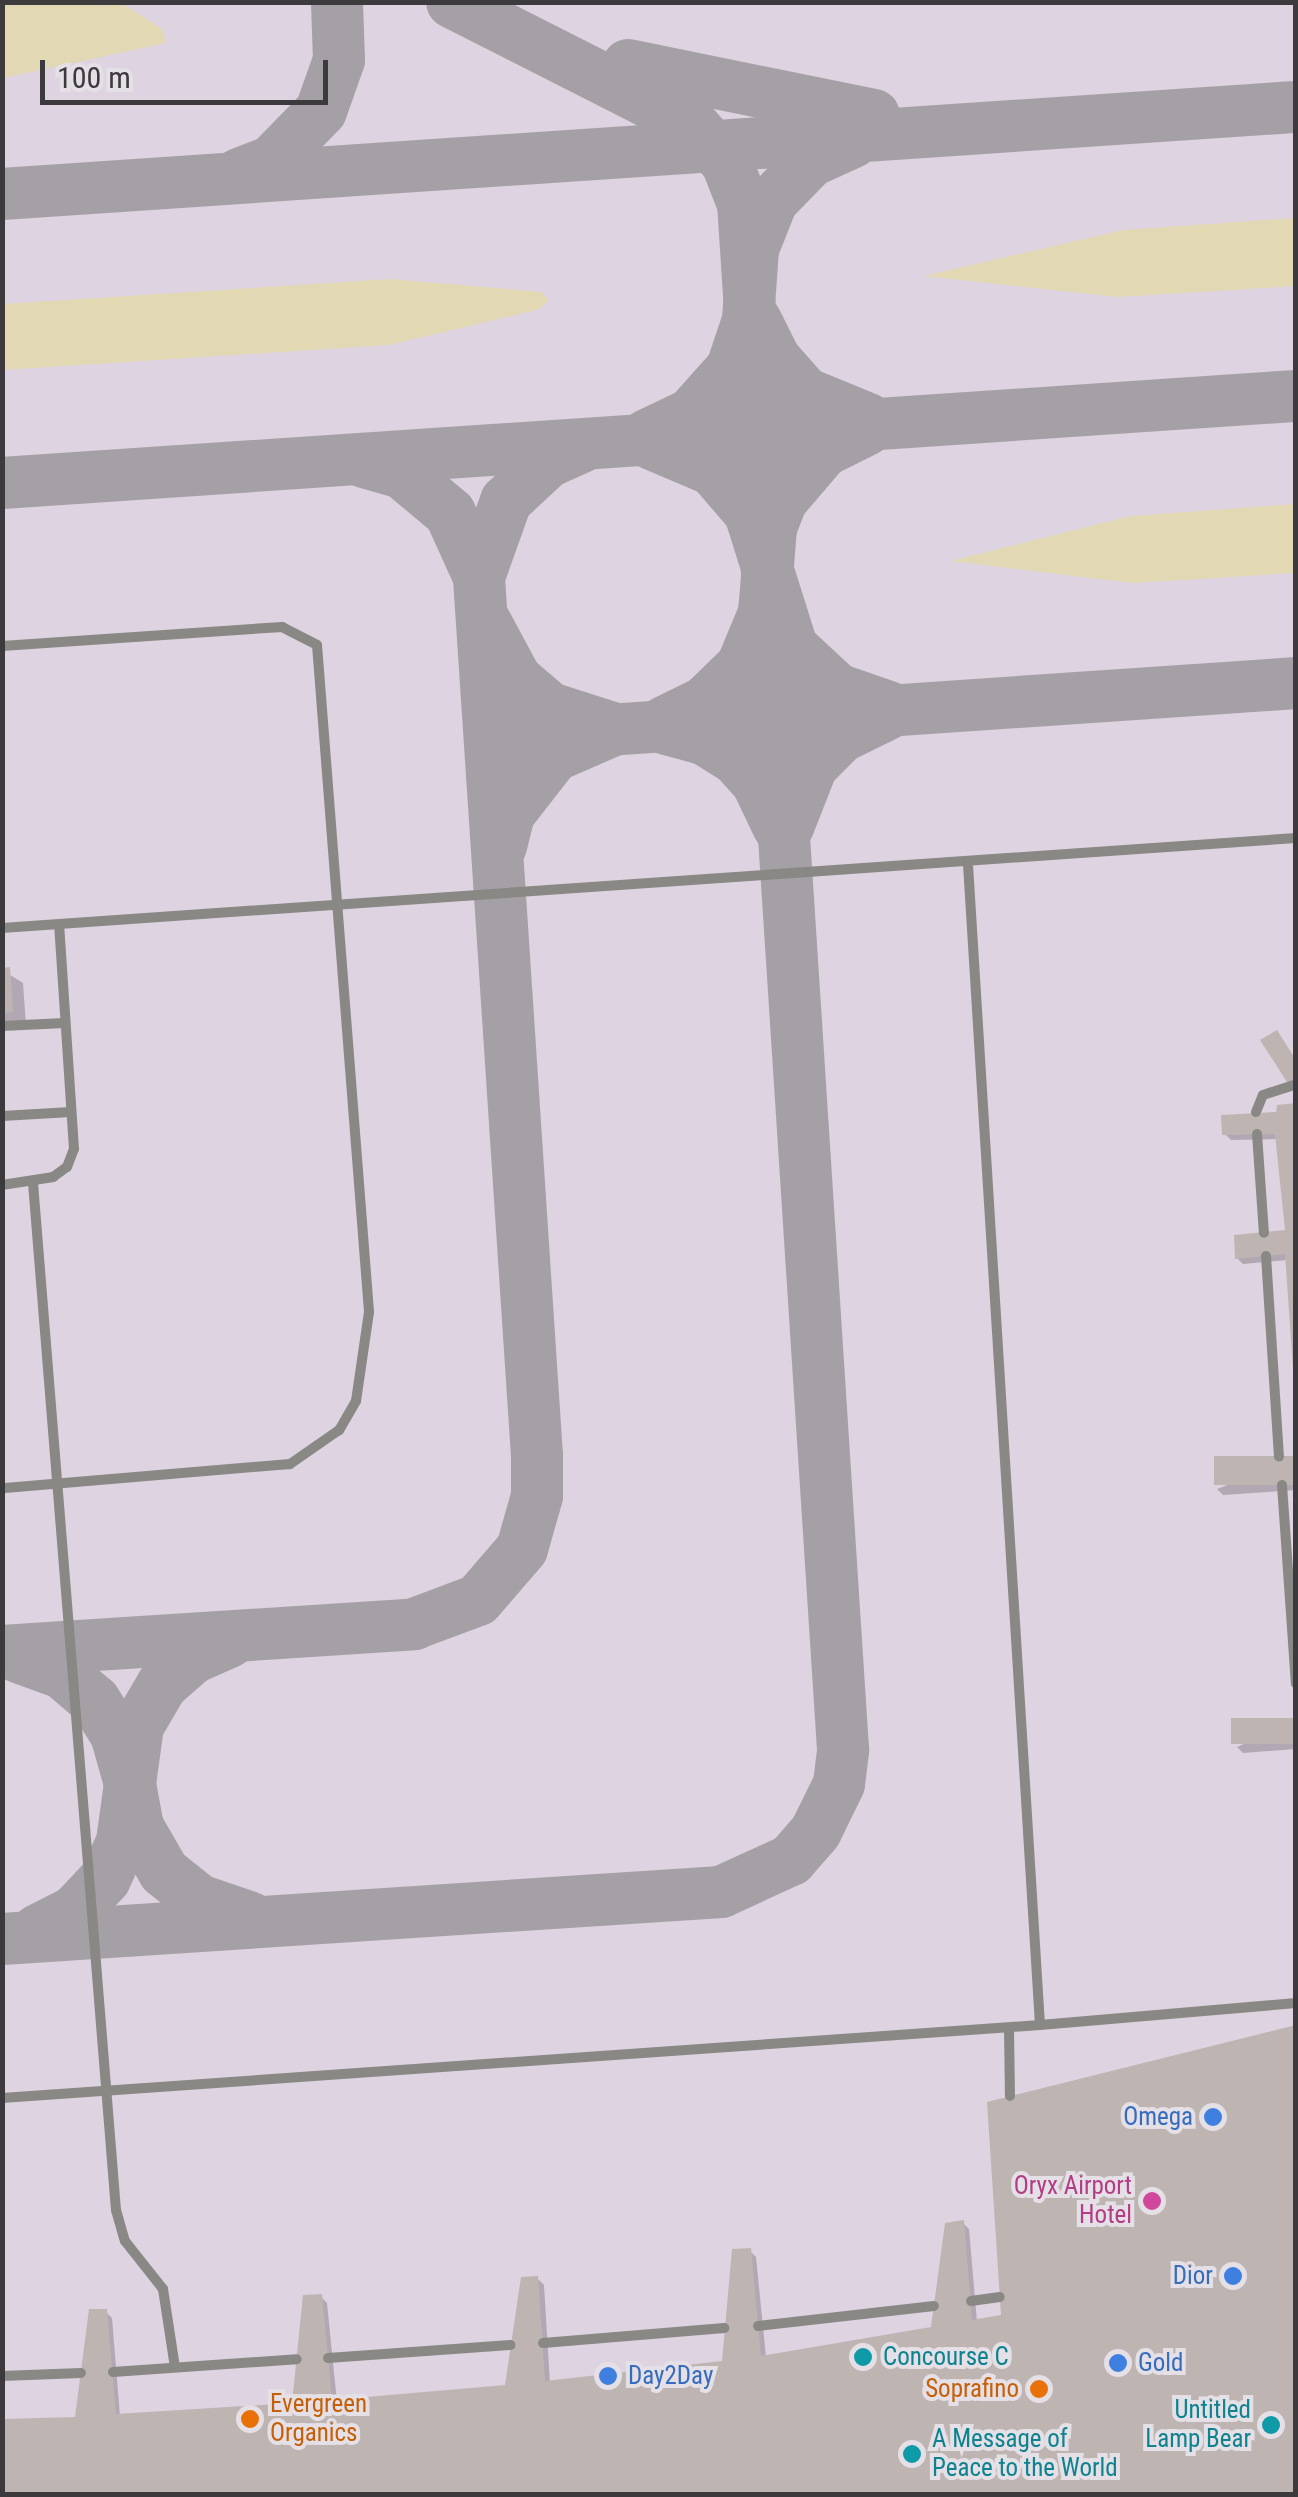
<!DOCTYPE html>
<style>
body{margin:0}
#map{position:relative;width:1298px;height:2497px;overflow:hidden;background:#e5dfe6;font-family:"Roboto Condensed",sans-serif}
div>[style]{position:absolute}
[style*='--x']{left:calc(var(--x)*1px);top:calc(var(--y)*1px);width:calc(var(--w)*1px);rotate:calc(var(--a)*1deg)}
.built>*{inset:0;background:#ded3e0;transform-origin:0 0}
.sand>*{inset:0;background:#e2d8b3}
.shadow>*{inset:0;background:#0003}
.taxiway>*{height:52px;margin:-26px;padding:0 26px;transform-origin:26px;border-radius:26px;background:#a5a0a6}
.building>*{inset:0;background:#beb5b3;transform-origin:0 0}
.lane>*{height:10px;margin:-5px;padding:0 5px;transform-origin:5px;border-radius:5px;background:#898885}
.dots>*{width:28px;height:28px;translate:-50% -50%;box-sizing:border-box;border:5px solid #e5dfe6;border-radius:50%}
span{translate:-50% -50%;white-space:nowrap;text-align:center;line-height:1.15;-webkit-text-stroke:8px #e5dfe6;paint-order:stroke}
.shop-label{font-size:25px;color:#366cbe}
.right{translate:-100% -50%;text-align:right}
.left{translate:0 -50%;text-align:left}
.hotel-label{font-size:25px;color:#b23c85}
.culture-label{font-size:25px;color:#0d838f}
.food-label{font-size:25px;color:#c56008}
.frame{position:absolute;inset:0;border:5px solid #3d3a3d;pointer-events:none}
.scale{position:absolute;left:40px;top:60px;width:288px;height:45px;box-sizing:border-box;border:5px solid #3d3a3d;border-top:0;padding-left:12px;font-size:30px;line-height:35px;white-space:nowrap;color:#3d3a3d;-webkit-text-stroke:8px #e5dfe6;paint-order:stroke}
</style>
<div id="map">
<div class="built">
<div style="left:3px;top:3px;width:1292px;height:2491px"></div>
</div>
<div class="sand">
<div style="clip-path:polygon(2px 3px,121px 3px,162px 29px,166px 43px,3px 78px)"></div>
<div style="clip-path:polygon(1295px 218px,1295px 286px,1118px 297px,924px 276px,1123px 230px)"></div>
<div style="clip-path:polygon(390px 279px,541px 292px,549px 300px,540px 309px,389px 345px,3px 370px,3px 304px)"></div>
<div style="clip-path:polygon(1295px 504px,1295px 573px,1132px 583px,951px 561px,1131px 516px)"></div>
</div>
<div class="shadow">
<div style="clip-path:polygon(2px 970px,23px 983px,26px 1025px,2px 1026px)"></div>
<div style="clip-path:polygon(1296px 1106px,1296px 1376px,1288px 1260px,1243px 1264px,1237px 1258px,1288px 1232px,1278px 1139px,1231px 1140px,1225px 1134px)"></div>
<div style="clip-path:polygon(1296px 1458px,1296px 1490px,1223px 1495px,1217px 1489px)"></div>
<div style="clip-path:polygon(1296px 1721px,1296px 1749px,1243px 1753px,1237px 1747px)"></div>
<div style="clip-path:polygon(1296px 2028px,1296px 2494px,2px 2494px,2px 2422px,77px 2419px,106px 2312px,112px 2318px,120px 2416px,294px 2406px,321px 2297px,327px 2303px,337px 2402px,507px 2388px,538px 2279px,544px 2285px,550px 2383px,724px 2363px,750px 2251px,756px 2257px,766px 2357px,934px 2329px,963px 2223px,969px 2229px,977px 2322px,1000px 2318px)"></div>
</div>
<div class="taxiway">
<div style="--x:628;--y:65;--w:251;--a:11.5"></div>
<div style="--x:239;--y:174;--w:34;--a:-21"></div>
<div style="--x:271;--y:162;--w:71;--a:-45.6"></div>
<div style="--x:321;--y:111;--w:54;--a:-70.6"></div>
<div style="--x:339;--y:60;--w:58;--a:-92"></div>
<div style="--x:2;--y:194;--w:1297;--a:-3.85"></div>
<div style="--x:756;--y:321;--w:42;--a:63.4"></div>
<div style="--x:775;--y:359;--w:45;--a:48.6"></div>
<div style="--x:805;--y:393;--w:68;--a:22.4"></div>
<div style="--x:647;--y:435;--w:49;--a:-25.5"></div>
<div style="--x:691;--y:414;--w:62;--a:-48.3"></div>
<div style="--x:732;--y:368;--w:51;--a:-71.6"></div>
<div style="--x:748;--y:320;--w:71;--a:-86"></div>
<div style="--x:753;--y:249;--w:52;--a:-68.4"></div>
<div style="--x:772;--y:201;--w:56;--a:-45.7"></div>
<div style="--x:811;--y:161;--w:46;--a:-24.3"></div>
<div style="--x:652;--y:444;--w:66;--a:23.1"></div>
<div style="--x:713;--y:470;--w:57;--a:49.3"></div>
<div style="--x:750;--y:513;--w:140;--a:72.6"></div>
<div style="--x:792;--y:647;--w:62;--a:43"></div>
<div style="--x:837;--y:689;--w:55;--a:19.1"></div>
<div style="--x:364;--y:462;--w:40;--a:16"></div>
<div style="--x:402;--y:473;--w:62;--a:39.8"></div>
<div style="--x:450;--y:513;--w:70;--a:65.6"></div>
<div style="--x:479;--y:577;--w:81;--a:-70.4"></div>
<div style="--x:506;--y:501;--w:57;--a:-42.9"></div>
<div style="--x:548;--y:462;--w:36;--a:-24"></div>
<div style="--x:2;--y:483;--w:1297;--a:-3.85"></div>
<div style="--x:486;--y:623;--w:64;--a:61.8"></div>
<div style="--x:516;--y:679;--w:45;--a:40.5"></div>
<div style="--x:550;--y:708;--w:69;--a:17.7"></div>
<div style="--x:616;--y:729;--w:68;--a:156.5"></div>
<div style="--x:554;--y:756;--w:73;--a:127.8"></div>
<div style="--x:509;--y:814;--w:33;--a:104"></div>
<div style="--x:664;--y:722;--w:46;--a:-26"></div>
<div style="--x:705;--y:702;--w:52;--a:-44.2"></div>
<div style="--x:742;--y:666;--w:57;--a:-67.5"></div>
<div style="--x:764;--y:613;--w:85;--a:-85.3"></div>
<div style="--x:771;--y:528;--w:30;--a:-69"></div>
<div style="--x:782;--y:500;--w:65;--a:-49.4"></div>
<div style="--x:824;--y:451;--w:47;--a:-26.6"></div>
<div style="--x:666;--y:729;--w:39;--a:15"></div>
<div style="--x:704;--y:739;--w:39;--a:32"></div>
<div style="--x:737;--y:760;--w:30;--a:48"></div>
<div style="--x:757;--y:782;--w:49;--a:64.5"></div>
<div style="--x:490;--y:738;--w:808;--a:-3.9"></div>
<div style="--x:788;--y:827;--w:66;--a:-68.5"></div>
<div style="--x:812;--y:766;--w:41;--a:-45"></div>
<div style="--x:841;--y:737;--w:50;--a:-26.1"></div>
<div style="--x:229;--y:1642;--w:39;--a:156"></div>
<div style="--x:193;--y:1658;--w:41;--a:138.9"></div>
<div style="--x:162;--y:1685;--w:48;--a:120.3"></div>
<div style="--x:138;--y:1726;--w:59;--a:97.9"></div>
<div style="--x:130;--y:1784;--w:44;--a:79.5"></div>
<div style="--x:138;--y:1827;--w:52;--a:60"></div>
<div style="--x:164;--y:1872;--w:45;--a:38.7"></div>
<div style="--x:199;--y:1900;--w:53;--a:18.8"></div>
<div style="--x:2;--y:1651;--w:413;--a:-3.7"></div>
<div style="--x:414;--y:1624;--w:68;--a:-20.6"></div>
<div style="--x:478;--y:1600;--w:67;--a:-49.2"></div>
<div style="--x:522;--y:1549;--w:55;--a:-74.2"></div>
<div style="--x:537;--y:1496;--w:40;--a:-90"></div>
<div style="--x:537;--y:1456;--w:881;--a:-93.78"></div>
<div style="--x:18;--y:1657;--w:47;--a:20"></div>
<div style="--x:62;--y:1673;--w:43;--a:40.3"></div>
<div style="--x:95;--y:1701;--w:39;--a:58"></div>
<div style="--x:116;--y:1734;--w:52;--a:74.4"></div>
<div style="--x:130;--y:1784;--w:59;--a:97.9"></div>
<div style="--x:122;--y:1842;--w:41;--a:114.7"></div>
<div style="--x:105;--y:1879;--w:44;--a:133.2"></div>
<div style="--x:75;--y:1911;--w:42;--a:152.8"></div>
<div style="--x:2;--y:1939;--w:721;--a:-3.74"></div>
<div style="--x:721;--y:1892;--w:77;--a:-24.6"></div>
<div style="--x:791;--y:1860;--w:38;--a:-49"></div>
<div style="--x:816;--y:1831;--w:52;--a:-63.9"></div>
<div style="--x:839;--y:1784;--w:35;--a:-83"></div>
<div style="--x:843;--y:1749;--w:1548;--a:-93.7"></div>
<div style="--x:743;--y:204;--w:44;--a:-111.3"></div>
<div style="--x:727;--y:163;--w:52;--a:-131.9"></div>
<div style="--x:692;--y:124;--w:269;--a:-153.1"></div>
</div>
<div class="building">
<div style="clip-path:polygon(10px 967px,13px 1012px,2px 1013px,2px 968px)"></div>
<div style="clip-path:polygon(1277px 1030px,1296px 1060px,1296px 1096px,1260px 1040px)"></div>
<div style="clip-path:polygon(1296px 1103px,1296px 1369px,1293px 1369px,1285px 1254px,1235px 1259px,1234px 1235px,1285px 1230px,1275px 1134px,1222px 1135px,1221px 1115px,1276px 1112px,1277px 1105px)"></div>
<div style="left:1296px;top:1456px;width:29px;height:82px;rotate:90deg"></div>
<div style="left:1296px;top:1718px;width:26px;height:65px;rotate:90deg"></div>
<div style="clip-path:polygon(1296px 2025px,1296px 2494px,2px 2494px,2px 2419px,75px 2417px,89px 2309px,107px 2309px,116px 2414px,292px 2403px,303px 2295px,322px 2294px,332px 2400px,505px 2385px,521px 2277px,538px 2276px,545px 2381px,722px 2361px,732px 2249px,751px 2248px,761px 2356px,931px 2327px,945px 2223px,964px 2220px,972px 2320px,1001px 2315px,987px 2102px)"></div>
</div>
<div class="lane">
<div style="--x:2;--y:646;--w:281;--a:-3.9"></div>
<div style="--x:282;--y:627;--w:39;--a:27"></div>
<div style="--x:317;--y:645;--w:669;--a:85.54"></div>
<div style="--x:369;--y:1312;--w:90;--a:98.3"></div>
<div style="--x:356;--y:1401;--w:34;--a:120"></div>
<div style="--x:339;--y:1430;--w:60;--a:145.2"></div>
<div style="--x:290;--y:1464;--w:289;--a:175.2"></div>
<div style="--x:2;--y:928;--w:1297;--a:-3.98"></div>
<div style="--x:2;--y:1026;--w:63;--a:-2.7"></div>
<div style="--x:1256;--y:1112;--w:18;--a:-68"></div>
<div style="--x:1263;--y:1095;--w:35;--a:-18"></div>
<div style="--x:2;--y:1116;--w:69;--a:-3.3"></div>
<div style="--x:1257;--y:1134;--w:99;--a:86"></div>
<div style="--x:33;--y:1183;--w:1030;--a:85.38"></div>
<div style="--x:116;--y:2210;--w:32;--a:74"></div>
<div style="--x:125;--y:2241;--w:61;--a:51.6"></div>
<div style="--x:163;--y:2289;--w:79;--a:81.3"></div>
<div style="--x:2;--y:1185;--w:52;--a:-8.9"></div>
<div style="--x:53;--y:1177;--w:17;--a:-36"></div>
<div style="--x:67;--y:1167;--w:19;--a:-69"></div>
<div style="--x:74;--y:1149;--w:225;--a:-93.8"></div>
<div style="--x:1266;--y:1256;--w:201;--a:86.3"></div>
<div style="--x:1282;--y:1485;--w:199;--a:86"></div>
<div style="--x:1040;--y:2025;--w:257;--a:-4.9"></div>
<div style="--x:1009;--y:2028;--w:68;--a:89.2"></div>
<div style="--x:2;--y:2098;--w:1041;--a:-4.02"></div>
<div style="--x:1040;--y:2025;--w:1164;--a:-93.55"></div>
<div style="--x:971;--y:2301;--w:29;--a:-8"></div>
<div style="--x:758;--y:2326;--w:177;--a:-6.5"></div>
<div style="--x:543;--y:2343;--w:182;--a:-4.7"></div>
<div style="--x:328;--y:2358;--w:183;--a:-4.1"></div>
<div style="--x:113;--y:2372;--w:184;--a:-4"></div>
<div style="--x:2;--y:2376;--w:79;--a:-2.2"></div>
</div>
<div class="dots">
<div style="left:1213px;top:2117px;background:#3f7fe0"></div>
<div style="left:1152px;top:2201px;background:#d1479c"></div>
<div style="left:1233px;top:2276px;background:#3f7fe0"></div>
<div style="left:863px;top:2357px;background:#0f9aa8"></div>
<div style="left:1118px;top:2363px;background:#3f7fe0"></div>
<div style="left:608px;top:2376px;background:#3f7fe0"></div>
<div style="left:1039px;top:2389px;background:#e8710a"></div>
<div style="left:250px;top:2419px;background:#e8710a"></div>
<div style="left:1271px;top:2425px;background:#0f9aa8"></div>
<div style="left:912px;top:2454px;background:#0f9aa8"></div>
</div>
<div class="shop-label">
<span class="right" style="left:1193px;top:2117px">Omega</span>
<span class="right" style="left:1213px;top:2276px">Dior</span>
<span class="left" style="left:1138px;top:2363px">Gold</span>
<span class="left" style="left:628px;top:2376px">Day2Day</span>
</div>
<div class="hotel-label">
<span class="right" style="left:1132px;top:2201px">Oryx Airport<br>Hotel</span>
</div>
<div class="culture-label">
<span class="left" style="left:883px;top:2357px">Concourse C</span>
<span class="right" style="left:1251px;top:2425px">Untitled<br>Lamp Bear</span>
<span class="left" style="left:932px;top:2454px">A Message of<br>Peace to the World</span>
</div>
<div class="food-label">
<span class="right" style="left:1019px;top:2389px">Soprafino</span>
<span class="left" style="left:270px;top:2419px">Evergreen<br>Organics</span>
</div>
<div class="frame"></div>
<div class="scale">100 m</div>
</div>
